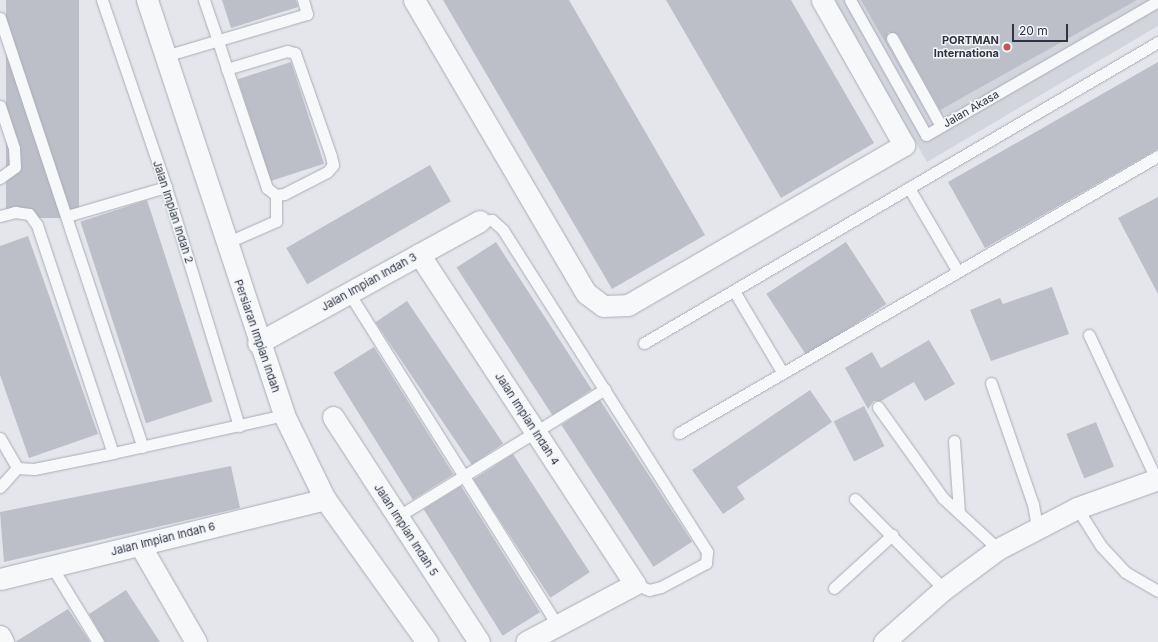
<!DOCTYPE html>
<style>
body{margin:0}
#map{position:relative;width:1158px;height:642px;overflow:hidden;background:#e4e6eb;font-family:Inter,sans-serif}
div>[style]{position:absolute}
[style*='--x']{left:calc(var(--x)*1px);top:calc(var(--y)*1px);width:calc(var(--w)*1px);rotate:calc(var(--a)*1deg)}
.built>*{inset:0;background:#d3d5dd}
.building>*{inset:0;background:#bcbfc8;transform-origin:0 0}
.roads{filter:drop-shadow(0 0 1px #a9adb5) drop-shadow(0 0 1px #a9adb5)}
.lane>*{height:11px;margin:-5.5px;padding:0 5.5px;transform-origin:5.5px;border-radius:5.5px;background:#f7f8fa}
.street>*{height:21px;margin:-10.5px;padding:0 10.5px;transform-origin:10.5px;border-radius:10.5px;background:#f7f8fa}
.dots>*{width:11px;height:11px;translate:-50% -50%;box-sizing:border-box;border:2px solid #f4f6f8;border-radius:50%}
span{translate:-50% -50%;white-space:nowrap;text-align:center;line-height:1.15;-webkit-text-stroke:3px #f4f6f8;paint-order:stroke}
.poi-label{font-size:11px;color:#2d3343;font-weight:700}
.right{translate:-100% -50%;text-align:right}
.street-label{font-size:11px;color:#2d3343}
.scale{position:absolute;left:1012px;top:24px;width:56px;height:18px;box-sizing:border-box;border:2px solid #2d3343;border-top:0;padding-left:5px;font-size:12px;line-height:14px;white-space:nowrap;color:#2d3343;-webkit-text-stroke:3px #f4f6f8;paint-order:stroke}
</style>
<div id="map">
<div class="built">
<div style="clip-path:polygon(834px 0,1158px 0,1158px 26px,927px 162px)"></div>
</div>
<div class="building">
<div style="left:6px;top:0;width:73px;height:218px"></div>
<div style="clip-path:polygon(222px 0,296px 0,298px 7px,231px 28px)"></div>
<div style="clip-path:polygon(443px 0,569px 0,705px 235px,612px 289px)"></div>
<div style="clip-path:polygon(666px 0,791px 0,874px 143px,781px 198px)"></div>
<div style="clip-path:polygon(861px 0,1137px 0,940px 110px,898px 35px,888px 32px,886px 41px,928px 117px)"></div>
<div style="left:291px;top:62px;width:107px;height:56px;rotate:72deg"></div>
<div style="clip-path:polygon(1158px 62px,1158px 149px,985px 248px,948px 182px)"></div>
<div style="left:430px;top:165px;width:42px;height:166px;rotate:60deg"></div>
<div style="clip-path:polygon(1158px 197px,1158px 294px,1118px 218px)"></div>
<div style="left:147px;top:200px;width:212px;height:70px;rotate:72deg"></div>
<div style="clip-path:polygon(28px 236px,98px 434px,29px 458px,0 375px,0 246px)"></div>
<div style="left:496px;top:242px;width:176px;height:47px;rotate:57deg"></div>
<div style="left:846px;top:242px;width:74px;height:95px;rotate:57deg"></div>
<div style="clip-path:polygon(1052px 287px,1069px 334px,991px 361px,970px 310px,1000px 298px,1003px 304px)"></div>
<div style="left:407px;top:301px;width:172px;height:38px;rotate:56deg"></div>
<div style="clip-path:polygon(929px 340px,955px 384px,925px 401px,914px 382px,881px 401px,874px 401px,868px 409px,845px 368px,872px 352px,881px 368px)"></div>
<div style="left:374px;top:347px;width:150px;height:48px;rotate:58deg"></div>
<div style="clip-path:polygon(810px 390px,832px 422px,737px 487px,745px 499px,723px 514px,692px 470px)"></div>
<div style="left:600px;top:400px;width:169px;height:46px;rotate:57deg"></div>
<div style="left:864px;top:406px;width:45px;height:34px;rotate:63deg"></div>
<div style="left:1096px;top:422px;width:48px;height:32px;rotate:68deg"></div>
<div style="left:513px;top:454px;width:141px;height:47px;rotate:57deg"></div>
<div style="clip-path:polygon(231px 466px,240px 508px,4px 562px,0 512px)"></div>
<div style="left:461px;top:486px;width:149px;height:44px;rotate:58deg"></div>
<div style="clip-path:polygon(126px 590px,160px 642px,105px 642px,89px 614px)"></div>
<div style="clip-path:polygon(68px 609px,90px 642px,15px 642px)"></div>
</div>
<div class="roads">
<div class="lane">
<div style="--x:102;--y:0;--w:198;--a:71.1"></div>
<div style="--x:166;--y:187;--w:250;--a:73"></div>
<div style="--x:204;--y:0;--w:43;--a:71.1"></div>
<div style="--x:218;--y:41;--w:29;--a:72"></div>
<div style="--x:227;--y:69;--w:126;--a:71.4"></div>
<div style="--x:267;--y:188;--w:11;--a:38"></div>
<div style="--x:276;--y:195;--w:8;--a:-7"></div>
<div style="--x:284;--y:194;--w:48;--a:-27.1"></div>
<div style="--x:327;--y:172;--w:9;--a:-49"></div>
<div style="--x:333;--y:165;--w:9;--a:-103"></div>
<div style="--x:331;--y:156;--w:109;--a:-109.3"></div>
<div style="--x:295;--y:53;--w:8;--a:-166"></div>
<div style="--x:287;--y:51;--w:63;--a:163.3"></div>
<div style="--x:850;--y:0;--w:155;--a:60.6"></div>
<div style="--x:926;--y:135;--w:268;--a:-30"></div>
<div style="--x:0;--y:18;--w:452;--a:71.6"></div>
<div style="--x:892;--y:38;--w:101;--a:60.9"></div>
<div style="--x:165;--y:56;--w:148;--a:-16.5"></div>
<div style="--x:307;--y:14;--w:15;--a:-106"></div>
<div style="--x:0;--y:106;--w:44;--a:71.6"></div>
<div style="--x:14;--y:148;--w:19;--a:87"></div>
<div style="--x:15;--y:167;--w:19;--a:144"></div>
<div style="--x:909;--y:188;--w:95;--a:59.7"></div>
<div style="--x:0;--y:216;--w:16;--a:-15"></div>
<div style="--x:15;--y:212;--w:14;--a:8"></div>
<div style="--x:29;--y:214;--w:14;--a:54"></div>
<div style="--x:37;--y:225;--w:240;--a:71.6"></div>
<div style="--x:67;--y:216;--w:103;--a:-16.3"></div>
<div style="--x:480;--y:221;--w:12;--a:-5"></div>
<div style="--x:492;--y:220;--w:15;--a:42"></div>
<div style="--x:503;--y:230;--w:381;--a:57.6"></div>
<div style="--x:707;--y:552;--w:11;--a:95"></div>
<div style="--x:706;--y:563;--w:51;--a:151.9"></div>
<div style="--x:661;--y:587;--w:12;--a:166"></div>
<div style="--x:649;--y:590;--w:15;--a:-157"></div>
<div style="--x:226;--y:243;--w:55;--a:-23.7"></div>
<div style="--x:276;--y:221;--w:26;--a:-90"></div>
<div style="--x:734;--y:291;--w:94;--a:59.3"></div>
<div style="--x:349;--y:293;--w:392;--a:57.9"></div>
<div style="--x:1089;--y:335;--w:159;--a:65"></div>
<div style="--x:644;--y:343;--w:596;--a:-30.35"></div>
<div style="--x:991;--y:383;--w:128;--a:70.9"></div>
<div style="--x:1033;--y:504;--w:23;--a:80"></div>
<div style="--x:878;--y:407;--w:112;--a:54.5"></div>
<div style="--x:943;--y:498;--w:75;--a:42.8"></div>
<div style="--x:679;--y:433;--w:553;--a:-30.04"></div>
<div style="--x:0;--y:438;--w:34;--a:60"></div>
<div style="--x:954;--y:441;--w:72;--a:86"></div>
<div style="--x:17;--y:468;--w:17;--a:3"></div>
<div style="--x:34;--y:469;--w:81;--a:-11.4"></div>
<div style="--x:113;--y:453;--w:175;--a:-12.5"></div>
<div style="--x:0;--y:487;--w:25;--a:-48"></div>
<div style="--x:855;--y:499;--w:127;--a:45.3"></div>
<div style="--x:1077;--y:508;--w:45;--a:57.7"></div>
<div style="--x:1101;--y:546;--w:35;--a:47"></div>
<div style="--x:1125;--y:572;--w:38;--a:30"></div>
<div style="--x:397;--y:517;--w:244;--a:-31.6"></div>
<div style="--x:52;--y:567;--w:88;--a:58.5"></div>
<div style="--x:834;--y:588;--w:79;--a:-42.4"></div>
</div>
<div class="street">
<div style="--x:147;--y:0;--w:437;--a:71.7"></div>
<div style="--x:284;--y:415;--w:93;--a:64"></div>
<div style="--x:325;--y:499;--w:176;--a:54.5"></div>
<div style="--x:414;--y:0;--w:340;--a:59.6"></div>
<div style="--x:586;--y:293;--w:21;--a:37"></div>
<div style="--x:603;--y:306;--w:25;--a:-2"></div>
<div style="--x:628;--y:305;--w:319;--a:-30.1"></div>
<div style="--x:904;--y:145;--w:167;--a:-119.5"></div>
<div style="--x:419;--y:254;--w:394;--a:56.8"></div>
<div style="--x:635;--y:584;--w:123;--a:152"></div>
<div style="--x:258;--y:343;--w:253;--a:-28.8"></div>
<div style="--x:333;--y:417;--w:268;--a:57"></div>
<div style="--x:140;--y:545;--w:112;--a:60"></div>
<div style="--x:0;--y:579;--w:335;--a:-13.8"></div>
<div style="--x:0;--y:636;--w:7;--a:63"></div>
<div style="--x:884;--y:642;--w:80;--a:-41.5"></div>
<div style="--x:944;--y:589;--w:67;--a:-36.5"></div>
<div style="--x:998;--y:549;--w:89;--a:-27.4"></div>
<div style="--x:1077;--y:508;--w:86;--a:-19.7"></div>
</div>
</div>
<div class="dots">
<div style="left:1007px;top:47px;background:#c7535b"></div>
</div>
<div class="poi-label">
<span class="right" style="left:999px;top:47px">PORTMAN<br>Internationa</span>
</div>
<div class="street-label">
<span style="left:971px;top:109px;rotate:-30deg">Jalan Akasa</span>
<span style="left:173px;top:212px;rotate:72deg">Jalan Impian Indah 2</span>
<span style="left:369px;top:282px;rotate:-29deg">Jalan Impian Indah 3</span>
<span style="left:257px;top:336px;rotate:71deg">Persiaran Impian Indah</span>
<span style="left:527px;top:419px;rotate:57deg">Jalan Impian Indah 4</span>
<span style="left:406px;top:530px;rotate:57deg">Jalan Impian Indah 5</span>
<span style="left:163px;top:539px;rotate:-14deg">Jalan Impian Indah 6</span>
</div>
<div class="scale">20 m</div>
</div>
